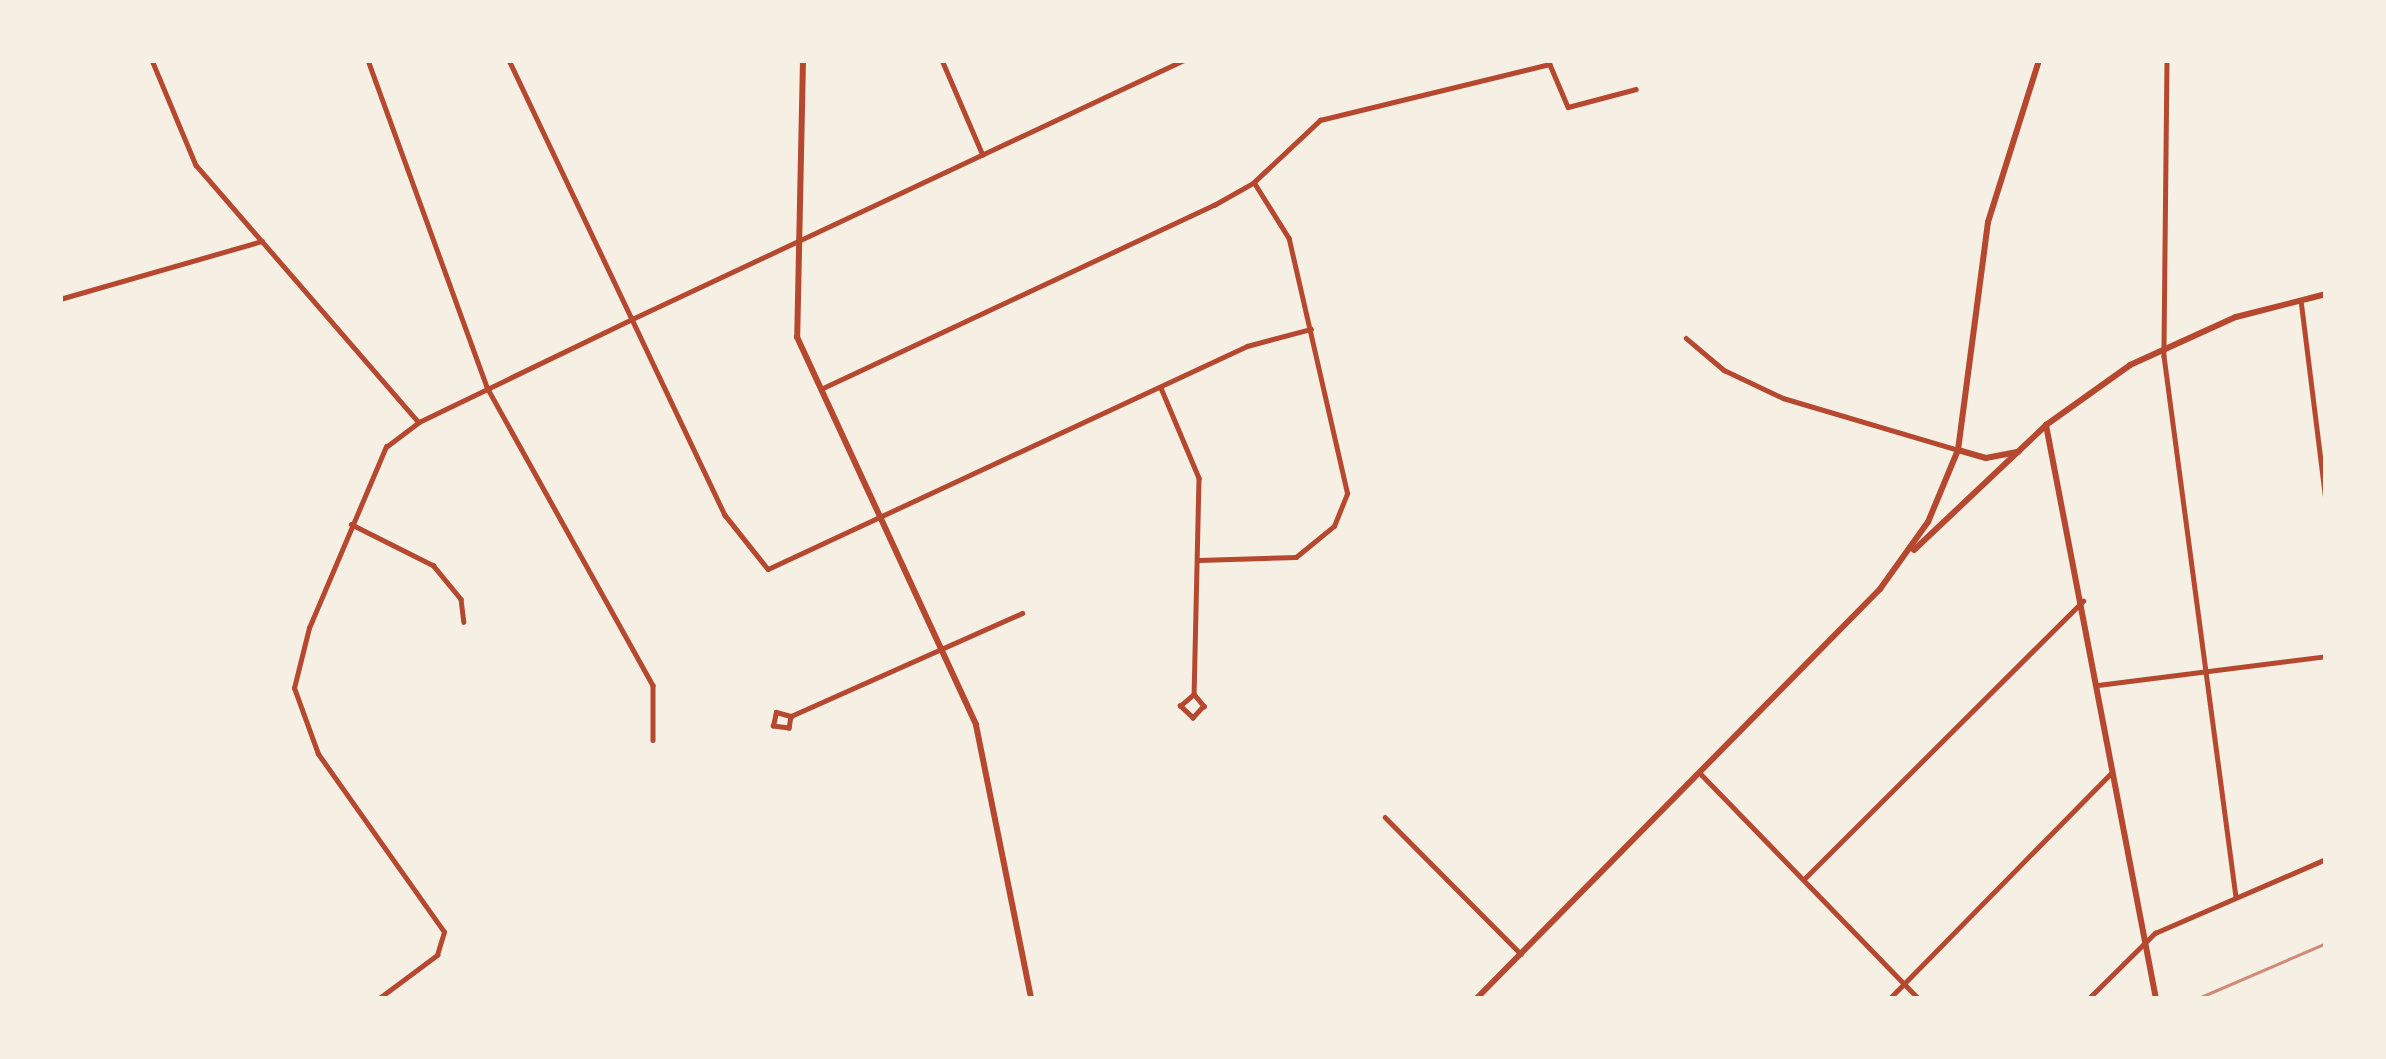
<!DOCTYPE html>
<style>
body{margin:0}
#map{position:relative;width:2386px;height:1059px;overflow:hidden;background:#f6efe4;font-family:Figtree,sans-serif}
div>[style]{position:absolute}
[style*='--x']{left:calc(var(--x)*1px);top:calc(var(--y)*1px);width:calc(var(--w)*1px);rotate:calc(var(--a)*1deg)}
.minor>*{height:4.5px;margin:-2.25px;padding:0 2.25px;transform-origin:2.25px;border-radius:2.25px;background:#b5482f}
.tertiary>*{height:6px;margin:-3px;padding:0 3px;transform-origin:3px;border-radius:3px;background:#b5482f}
.secondary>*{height:6px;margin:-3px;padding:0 3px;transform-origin:3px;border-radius:3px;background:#b5482f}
.rail>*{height:3px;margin:-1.5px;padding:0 1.5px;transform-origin:1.5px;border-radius:1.5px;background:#cf8b77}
span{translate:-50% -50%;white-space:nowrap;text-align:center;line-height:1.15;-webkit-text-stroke:12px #f6efe4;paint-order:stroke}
.frame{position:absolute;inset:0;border:63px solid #f6efe4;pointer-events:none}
</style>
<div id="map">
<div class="minor">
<div style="--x:152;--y:60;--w:114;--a:67.3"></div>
<div style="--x:196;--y:165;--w:340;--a:49.1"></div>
<div style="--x:368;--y:60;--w:350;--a:70"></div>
<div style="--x:488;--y:389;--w:339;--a:60.9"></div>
<div style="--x:653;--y:685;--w:55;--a:90"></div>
<div style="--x:509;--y:60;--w:504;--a:64.61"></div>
<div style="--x:725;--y:515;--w:69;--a:51.5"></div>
<div style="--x:768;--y:569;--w:528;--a:-24.96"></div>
<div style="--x:1247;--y:346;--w:66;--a:-14.9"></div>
<div style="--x:942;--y:60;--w:103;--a:66.7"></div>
<div style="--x:1548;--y:60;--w:51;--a:66.9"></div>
<div style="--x:1568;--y:107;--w:70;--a:-14.8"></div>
<div style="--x:2167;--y:60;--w:296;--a:90.6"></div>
<div style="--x:2164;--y:356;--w:546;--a:82.42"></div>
<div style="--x:60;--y:299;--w:210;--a:-16"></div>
<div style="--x:2301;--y:300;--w:204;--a:82.9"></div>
<div style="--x:1686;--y:338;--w:50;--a:40.1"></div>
<div style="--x:1724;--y:370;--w:65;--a:25.4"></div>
<div style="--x:1783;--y:398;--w:183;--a:16.5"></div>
<div style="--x:823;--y:388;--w:432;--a:-25.1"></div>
<div style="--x:1214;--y:205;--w:45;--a:-29.4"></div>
<div style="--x:1253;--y:183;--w:92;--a:-43.2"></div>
<div style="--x:1320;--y:120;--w:236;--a:-13.7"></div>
<div style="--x:1161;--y:388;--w:98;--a:67.1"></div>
<div style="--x:1199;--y:478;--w:216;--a:91.3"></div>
<div style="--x:1194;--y:694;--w:16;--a:50"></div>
<div style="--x:1204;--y:706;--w:16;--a:133"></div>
<div style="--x:1193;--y:718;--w:18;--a:-137"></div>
<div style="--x:1180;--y:706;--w:18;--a:-41"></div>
<div style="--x:351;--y:524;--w:92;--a:26.6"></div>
<div style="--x:433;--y:565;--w:44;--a:50.5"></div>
<div style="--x:461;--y:599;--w:23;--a:83"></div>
<div style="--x:1199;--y:560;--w:97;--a:-1.8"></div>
<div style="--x:1296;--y:557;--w:49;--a:-39.2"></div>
<div style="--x:1334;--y:526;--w:35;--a:-68"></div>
<div style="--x:1347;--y:493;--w:261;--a:-102.9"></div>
<div style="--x:1289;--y:239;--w:66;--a:-122"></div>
<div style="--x:2098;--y:685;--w:230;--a:-7.2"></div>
<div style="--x:791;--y:716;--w:12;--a:99"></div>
<div style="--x:789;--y:728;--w:16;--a:-173"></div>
<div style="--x:773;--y:726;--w:14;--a:-78"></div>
<div style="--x:776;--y:712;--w:16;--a:15"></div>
<div style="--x:791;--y:716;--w:253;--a:-24"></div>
<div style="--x:1700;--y:773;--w:315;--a:45.9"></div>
<div style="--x:1385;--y:817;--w:193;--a:45.2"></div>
<div style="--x:1804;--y:879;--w:394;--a:-44.9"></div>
<div style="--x:378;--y:999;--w:74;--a:-36.7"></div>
<div style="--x:437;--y:955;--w:24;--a:-73"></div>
<div style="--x:444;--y:932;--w:218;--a:-125.3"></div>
<div style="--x:318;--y:754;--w:70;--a:-110"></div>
<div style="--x:294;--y:688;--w:62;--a:-76"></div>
<div style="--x:309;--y:628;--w:197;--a:-67"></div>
<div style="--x:386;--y:447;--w:41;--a:-37.1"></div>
<div style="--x:419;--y:422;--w:234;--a:-25.8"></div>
<div style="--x:630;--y:320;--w:612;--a:-25.14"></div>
<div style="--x:1889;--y:999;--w:315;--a:-45.5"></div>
<div style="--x:2088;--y:999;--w:94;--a:-44.6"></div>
<div style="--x:2155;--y:933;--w:186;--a:-23.4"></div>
</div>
<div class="tertiary">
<div style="--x:803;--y:60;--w:277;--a:91.2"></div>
<div style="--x:797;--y:337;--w:427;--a:65.2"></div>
<div style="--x:976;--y:725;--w:279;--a:78.6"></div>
<div style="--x:2046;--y:425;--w:584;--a:79.15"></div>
</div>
<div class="secondary">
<div style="--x:1958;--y:450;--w:29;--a:16"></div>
<div style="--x:1986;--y:458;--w:33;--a:-11"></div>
<div style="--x:1914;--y:550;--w:182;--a:-43.4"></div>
<div style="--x:2046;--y:425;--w:103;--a:-35.5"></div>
<div style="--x:2130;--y:365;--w:116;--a:-24.4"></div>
<div style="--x:2236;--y:317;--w:93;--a:-14.3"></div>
<div style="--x:1476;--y:999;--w:576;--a:-45.42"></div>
<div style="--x:1880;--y:589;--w:82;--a:-54.4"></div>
<div style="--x:1928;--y:522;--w:78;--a:-67.4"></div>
<div style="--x:1958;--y:450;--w:230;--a:-82.5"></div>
<div style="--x:1988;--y:222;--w:170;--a:-72.5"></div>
</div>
<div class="rail">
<div style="--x:2196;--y:999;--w:142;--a:-23.3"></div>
</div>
<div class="frame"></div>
</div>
